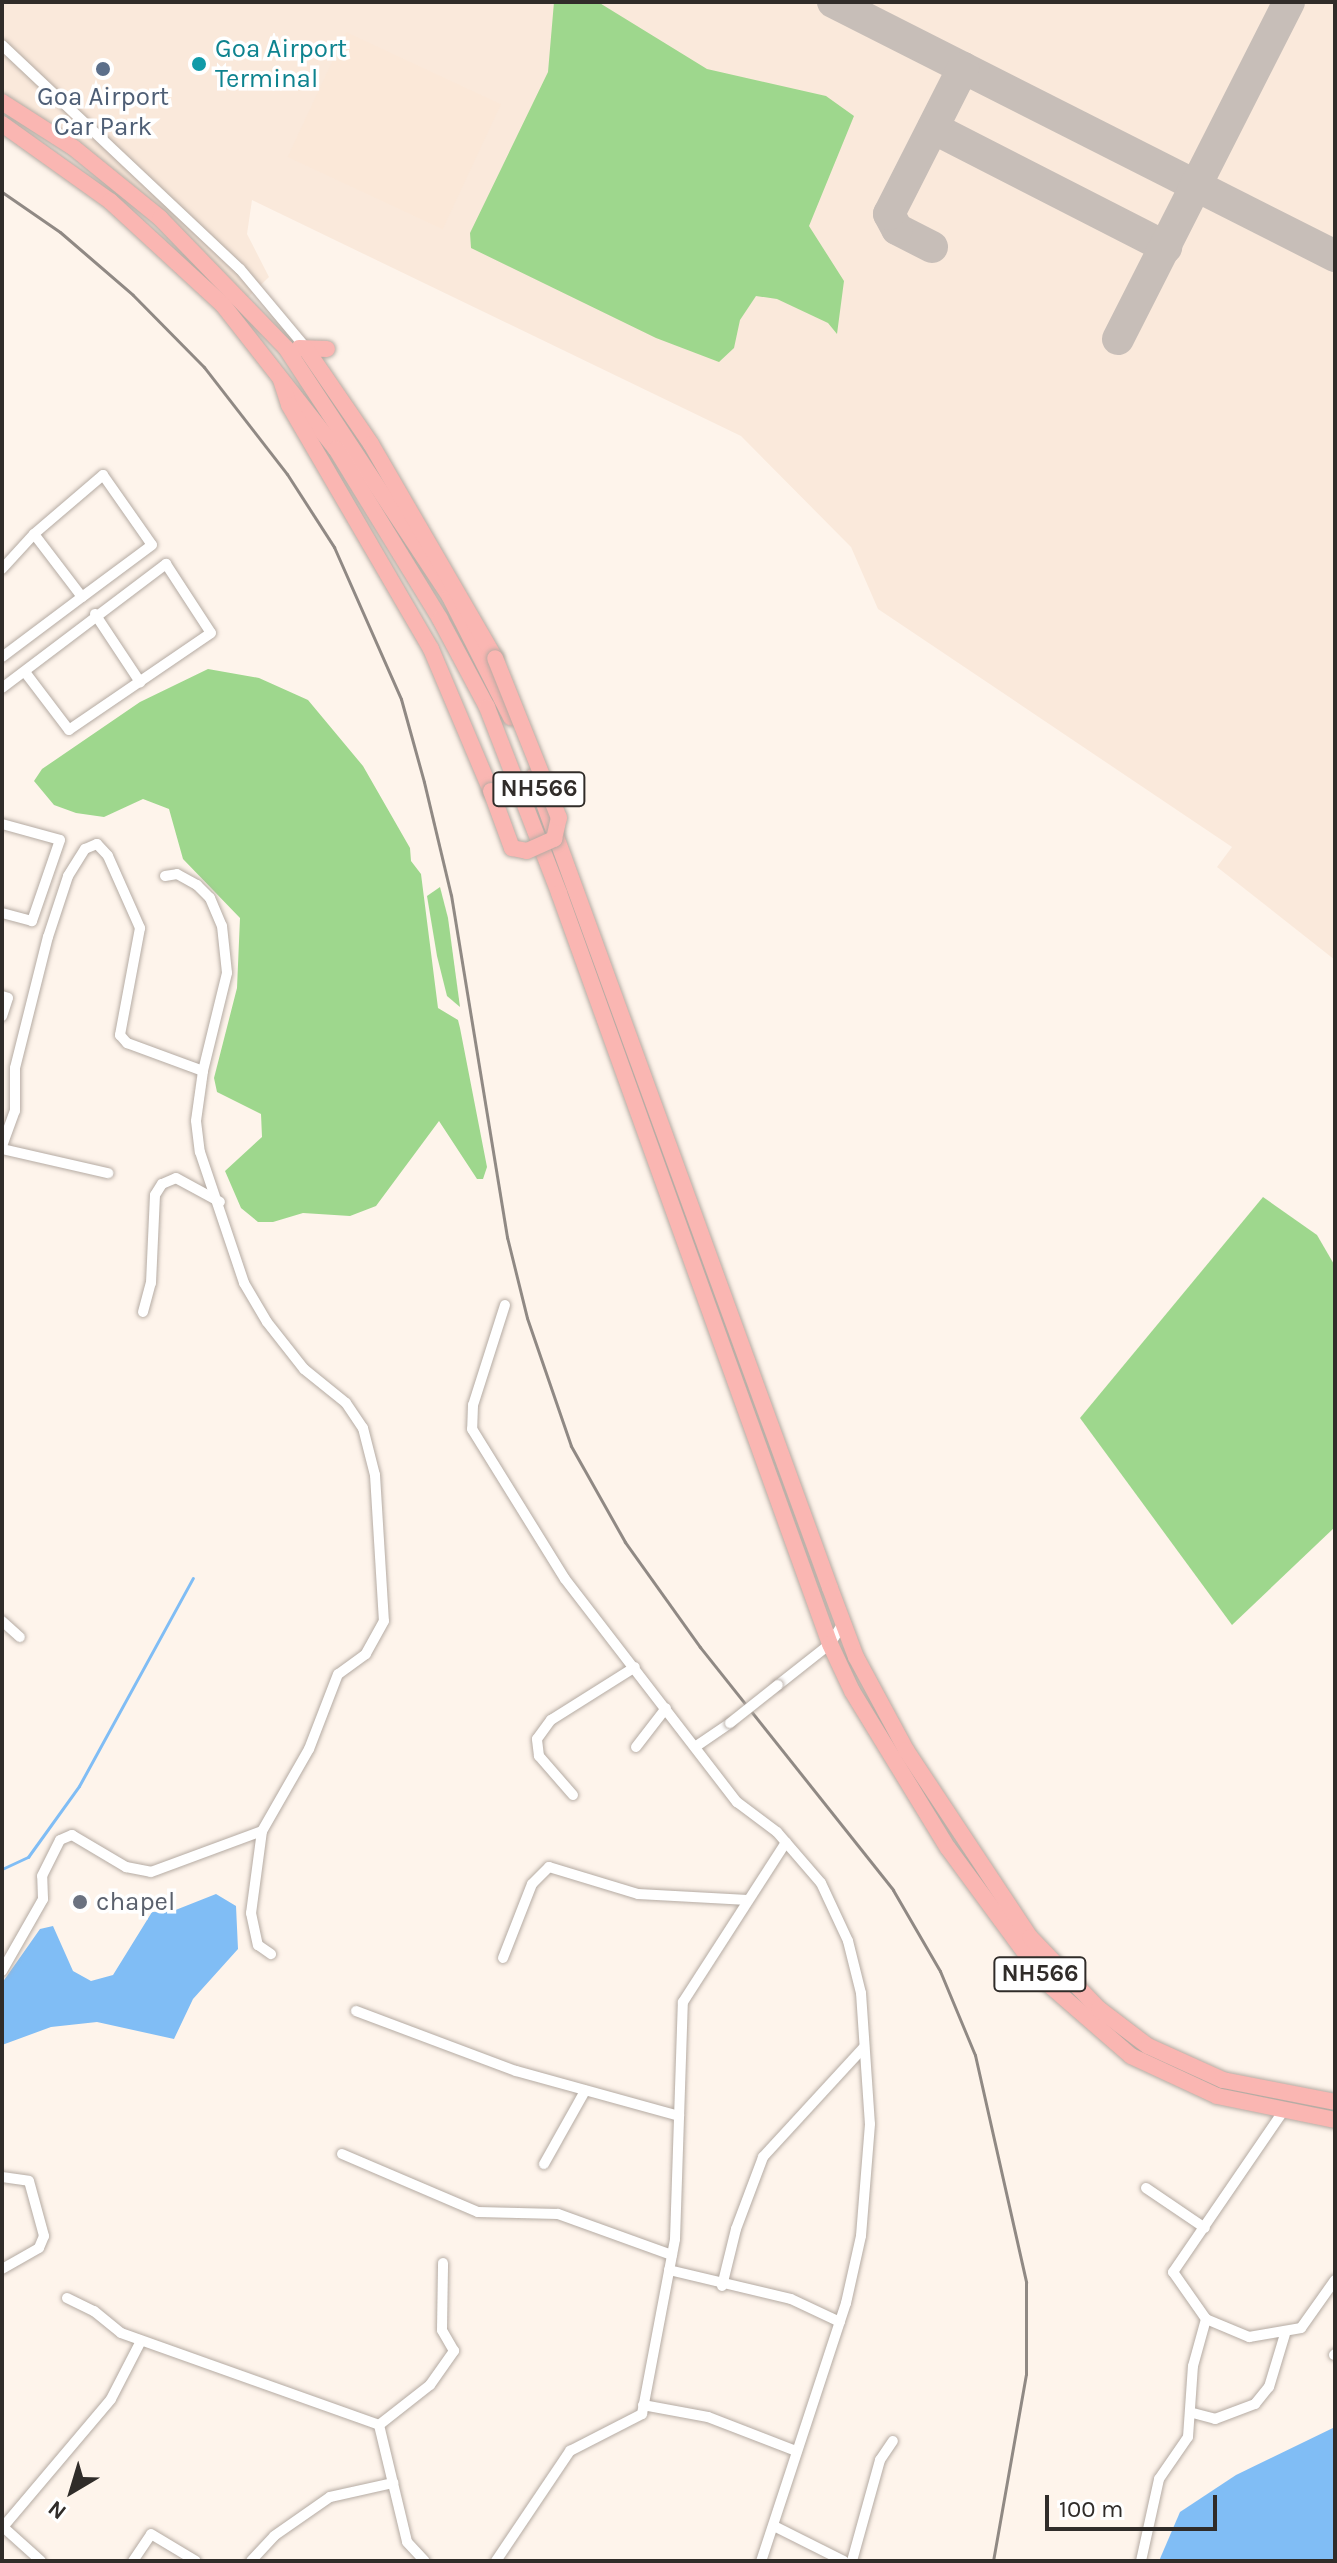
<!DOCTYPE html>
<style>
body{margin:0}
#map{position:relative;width:1337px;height:2563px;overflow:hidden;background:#fef4eb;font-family:Karla,sans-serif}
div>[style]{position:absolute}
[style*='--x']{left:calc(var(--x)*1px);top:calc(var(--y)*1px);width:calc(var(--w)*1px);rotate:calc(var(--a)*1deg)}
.built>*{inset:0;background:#fae9db}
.industrial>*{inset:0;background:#fbe8d8;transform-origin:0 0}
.green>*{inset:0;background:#9ed78d}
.water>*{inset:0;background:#80bdf5}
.stream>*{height:3px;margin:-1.5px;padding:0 1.5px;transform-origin:1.5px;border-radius:1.5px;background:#80bdf5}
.taxiway>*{height:32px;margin:-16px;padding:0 16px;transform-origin:16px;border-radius:16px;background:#c7beb8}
.roads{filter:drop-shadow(0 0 2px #b5aba3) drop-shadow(0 0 2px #b5aba3)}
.minor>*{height:10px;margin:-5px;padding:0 5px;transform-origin:5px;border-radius:5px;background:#fff}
.trunk>*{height:16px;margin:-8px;padding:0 8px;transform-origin:8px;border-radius:8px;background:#fab6b2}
.rail>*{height:3px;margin:-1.5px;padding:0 1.5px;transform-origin:1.5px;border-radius:1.5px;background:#908984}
.bridges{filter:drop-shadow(0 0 2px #b5aba3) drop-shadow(0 0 2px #b5aba3)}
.minor-bridge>*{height:10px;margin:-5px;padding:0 5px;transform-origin:5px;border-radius:5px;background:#fff}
.trunk-bridge>*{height:16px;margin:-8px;padding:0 8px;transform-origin:8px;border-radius:8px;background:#fab6b2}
.dots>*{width:22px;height:22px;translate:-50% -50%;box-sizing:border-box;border:4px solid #fff;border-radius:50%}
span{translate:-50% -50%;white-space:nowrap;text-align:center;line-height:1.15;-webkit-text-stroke:7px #fff;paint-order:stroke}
.shield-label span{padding:2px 6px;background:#fff;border:2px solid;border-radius:6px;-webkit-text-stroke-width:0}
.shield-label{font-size:24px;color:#302c29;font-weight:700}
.culture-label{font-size:26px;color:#0d838f}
.left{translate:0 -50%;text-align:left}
.service-label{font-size:26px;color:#4e5e75}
.worship-label{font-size:26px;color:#5b616d}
.frame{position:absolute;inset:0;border:4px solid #302c29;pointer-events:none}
.north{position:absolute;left:32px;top:2451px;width:80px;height:80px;-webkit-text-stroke:6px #fff;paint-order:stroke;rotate:218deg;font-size:22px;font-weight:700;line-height:32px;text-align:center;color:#302c29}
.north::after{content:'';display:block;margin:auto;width:28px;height:36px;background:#302c29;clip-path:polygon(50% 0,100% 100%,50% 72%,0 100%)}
.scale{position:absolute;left:1045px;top:2495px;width:172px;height:36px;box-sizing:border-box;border:4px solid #302c29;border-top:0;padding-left:10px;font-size:24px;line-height:28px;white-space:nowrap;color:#302c29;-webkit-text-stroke:6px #fff;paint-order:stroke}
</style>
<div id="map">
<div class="built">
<div style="clip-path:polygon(2px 2px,1335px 2px,1335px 960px,1217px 867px,1232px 847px,878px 609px,851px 547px,741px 436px,252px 200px,247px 234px,269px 277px,240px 305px,52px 126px,2px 92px)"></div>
</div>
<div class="industrial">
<div style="left:346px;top:32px;width:171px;height:138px;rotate:25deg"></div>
</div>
<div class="green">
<div style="clip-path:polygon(554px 2px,598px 2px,707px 69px,826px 96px,854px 116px,809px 226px,844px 281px,837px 334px,828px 323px,777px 299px,756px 296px,740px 320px,734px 348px,719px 362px,656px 338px,471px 248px,470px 233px,548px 72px)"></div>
<div style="clip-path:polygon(208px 669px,259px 678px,308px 700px,363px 766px,410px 848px,411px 861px,421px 874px,438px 1008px,458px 1020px,460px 1028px,487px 1167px,483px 1179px,477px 1179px,439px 1121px,376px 1206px,350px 1216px,303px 1213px,273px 1222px,258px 1222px,241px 1208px,225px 1171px,262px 1137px,261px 1114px,217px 1092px,214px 1078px,237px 988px,240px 918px,183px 859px,169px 809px,143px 799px,104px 817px,76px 813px,54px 805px,34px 781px,42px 769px,140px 702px)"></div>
<div style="clip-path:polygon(440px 887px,448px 918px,460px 1007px,447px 996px,437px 956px,427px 896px)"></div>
<div style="clip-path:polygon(1263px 1197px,1317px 1235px,1335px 1266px,1335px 1527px,1232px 1625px,1080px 1418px)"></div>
</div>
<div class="water">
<div style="clip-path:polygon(216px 1894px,236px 1906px,238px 1949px,193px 1999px,174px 2039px,97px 2022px,51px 2027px,2px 2045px,2px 1983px,40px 1929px,53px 1926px,73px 1971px,91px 1981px,113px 1975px,152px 1912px,173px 1911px)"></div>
<div style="clip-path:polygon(1335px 2427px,1335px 2561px,1159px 2561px,1180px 2512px,1236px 2475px)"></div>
</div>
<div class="stream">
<div style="--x:2;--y:1869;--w:29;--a:-25"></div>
<div style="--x:28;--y:1857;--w:87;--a:-54.3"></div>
<div style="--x:79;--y:1786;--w:237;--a:-61.3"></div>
</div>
<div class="taxiway">
<div style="--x:833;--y:2;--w:563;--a:26.84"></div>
<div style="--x:933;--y:128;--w:262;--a:27.1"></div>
<div style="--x:932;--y:247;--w:39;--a:-153"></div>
<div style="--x:897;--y:229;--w:17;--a:-118"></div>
<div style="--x:889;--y:214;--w:164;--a:-63.1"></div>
<div style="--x:1118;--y:339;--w:378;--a:-63.1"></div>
</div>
<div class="roads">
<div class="minor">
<div style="--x:2;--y:45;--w:327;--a:43.3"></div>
<div style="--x:240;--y:269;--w:103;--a:50.1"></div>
<div style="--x:34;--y:534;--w:91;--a:-40.5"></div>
<div style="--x:103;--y:475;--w:85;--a:55"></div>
<div style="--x:152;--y:545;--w:87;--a:143.4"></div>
<div style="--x:2;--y:569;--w:47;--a:-47.6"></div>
<div style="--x:34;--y:534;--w:79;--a:52.7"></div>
<div style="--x:82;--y:597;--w:100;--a:143.1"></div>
<div style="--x:95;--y:614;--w:82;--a:56.5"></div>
<div style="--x:2;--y:688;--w:206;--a:-37.1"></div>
<div style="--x:166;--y:564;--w:82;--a:56.9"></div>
<div style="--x:211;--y:633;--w:172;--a:145.7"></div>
<div style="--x:69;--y:730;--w:73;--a:-127.2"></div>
<div style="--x:2;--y:824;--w:60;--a:15.4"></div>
<div style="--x:60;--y:840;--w:86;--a:109.1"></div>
<div style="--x:32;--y:921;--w:31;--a:-165"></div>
<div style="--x:165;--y:876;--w:12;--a:-9"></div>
<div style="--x:177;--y:874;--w:23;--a:29"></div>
<div style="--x:197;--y:885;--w:18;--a:45"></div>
<div style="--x:210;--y:898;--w:30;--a:67"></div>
<div style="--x:222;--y:926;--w:47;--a:83.9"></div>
<div style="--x:227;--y:973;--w:101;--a:103.8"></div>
<div style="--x:2;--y:996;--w:6;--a:18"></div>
<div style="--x:8;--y:998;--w:19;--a:108"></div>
<div style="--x:2;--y:1146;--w:37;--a:-70"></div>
<div style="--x:15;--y:1111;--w:43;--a:-90"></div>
<div style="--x:15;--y:1068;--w:135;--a:-75.9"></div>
<div style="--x:48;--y:937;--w:64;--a:-71.8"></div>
<div style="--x:68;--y:876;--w:32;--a:-58"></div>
<div style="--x:85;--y:849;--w:13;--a:-23"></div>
<div style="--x:97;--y:844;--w:16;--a:47"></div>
<div style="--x:108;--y:856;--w:79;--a:66"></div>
<div style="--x:140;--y:928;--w:109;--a:100.6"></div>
<div style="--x:120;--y:1035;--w:11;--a:49"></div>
<div style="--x:127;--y:1043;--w:81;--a:20.2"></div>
<div style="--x:203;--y:1071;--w:50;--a:98"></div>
<div style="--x:196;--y:1121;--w:31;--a:83"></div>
<div style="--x:200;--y:1152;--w:138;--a:71.4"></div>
<div style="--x:244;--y:1283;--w:45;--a:59.5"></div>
<div style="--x:267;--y:1322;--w:60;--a:51.8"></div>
<div style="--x:304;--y:1369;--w:54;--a:39"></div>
<div style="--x:346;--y:1403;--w:30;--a:56"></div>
<div style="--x:363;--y:1428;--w:49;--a:75.7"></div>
<div style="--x:375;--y:1475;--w:146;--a:86.5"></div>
<div style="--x:384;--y:1621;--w:38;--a:119"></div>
<div style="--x:366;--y:1654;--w:34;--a:144"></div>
<div style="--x:338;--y:1674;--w:80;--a:111.1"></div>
<div style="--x:309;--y:1749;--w:95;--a:119.8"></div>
<div style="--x:262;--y:1831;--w:83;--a:97.6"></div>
<div style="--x:251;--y:1913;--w:33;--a:78"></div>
<div style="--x:258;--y:1945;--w:16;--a:35"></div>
<div style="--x:2;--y:1149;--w:109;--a:12.8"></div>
<div style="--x:505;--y:1305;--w:105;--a:107.7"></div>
<div style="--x:473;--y:1405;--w:24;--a:92"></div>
<div style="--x:472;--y:1429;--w:176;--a:58.2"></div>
<div style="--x:565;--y:1579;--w:282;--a:52.4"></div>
<div style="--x:737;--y:1802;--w:50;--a:36.9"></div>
<div style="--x:777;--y:1832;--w:67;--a:49.2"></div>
<div style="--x:821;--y:1883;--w:64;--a:65"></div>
<div style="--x:848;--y:1941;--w:54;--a:76"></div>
<div style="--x:861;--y:1993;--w:131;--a:86.1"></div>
<div style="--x:870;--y:2124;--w:112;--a:94.6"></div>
<div style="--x:861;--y:2236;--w:69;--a:102.6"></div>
<div style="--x:846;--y:2303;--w:272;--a:108.2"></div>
<div style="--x:143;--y:1312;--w:30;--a:-75"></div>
<div style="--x:151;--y:1283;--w:88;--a:-87.4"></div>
<div style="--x:155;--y:1195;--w:13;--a:-58"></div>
<div style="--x:162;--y:1184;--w:15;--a:-23"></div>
<div style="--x:176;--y:1178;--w:50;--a:28.6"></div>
<div style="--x:2;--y:1621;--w:24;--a:42"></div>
<div style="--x:778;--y:1685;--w:66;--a:-38.3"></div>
<div style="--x:830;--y:1644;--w:25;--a:-58"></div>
<div style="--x:636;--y:1747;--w:49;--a:-52.4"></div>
<div style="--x:695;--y:1747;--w:42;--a:-34.4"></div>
<div style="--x:573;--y:1795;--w:52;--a:-131.1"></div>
<div style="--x:539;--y:1756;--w:17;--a:-97"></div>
<div style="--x:537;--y:1739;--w:24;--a:-54"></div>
<div style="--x:551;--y:1720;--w:99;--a:-32.2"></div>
<div style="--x:503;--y:1958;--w:79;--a:-68.6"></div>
<div style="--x:532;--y:1884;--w:24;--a:-45"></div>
<div style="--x:549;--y:1867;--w:93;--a:16.9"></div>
<div style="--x:638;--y:1894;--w:110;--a:3.1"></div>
<div style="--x:2;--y:1971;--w:83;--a:-60.3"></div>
<div style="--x:43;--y:1899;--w:23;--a:-92"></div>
<div style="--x:42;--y:1876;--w:40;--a:-63.4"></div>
<div style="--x:60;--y:1840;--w:13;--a:-23"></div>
<div style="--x:72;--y:1835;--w:63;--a:30.7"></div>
<div style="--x:126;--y:1867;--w:25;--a:11"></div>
<div style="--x:151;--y:1872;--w:118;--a:-20.3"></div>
<div style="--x:356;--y:2011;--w:171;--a:20.6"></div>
<div style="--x:516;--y:2071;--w:169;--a:15.4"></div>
<div style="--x:1282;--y:2113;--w:193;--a:124.4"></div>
<div style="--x:1173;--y:2272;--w:57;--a:54.9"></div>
<div style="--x:1206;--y:2319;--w:47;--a:22.7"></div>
<div style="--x:1249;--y:2337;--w:53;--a:-9.8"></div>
<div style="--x:1301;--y:2328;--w:59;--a:-54.7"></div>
<div style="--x:342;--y:2154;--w:148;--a:23.1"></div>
<div style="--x:478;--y:2212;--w:80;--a:1.4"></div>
<div style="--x:558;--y:2214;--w:121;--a:19.8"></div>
<div style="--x:544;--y:2164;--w:84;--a:-60.7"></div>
<div style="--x:2;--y:2177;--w:27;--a:8"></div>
<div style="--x:29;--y:2181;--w:57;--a:74.7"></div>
<div style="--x:44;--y:2236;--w:13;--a:113"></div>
<div style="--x:39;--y:2248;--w:43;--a:150.4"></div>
<div style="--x:1146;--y:2188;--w:71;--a:34.1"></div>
<div style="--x:669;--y:2270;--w:125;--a:13.4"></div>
<div style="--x:791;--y:2299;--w:54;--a:25.1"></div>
<div style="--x:722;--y:2286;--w:59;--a:-76.2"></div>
<div style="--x:736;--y:2229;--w:77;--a:-69.4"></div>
<div style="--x:763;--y:2157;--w:149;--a:-47.4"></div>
<div style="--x:67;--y:2298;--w:30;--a:26"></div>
<div style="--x:94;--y:2311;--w:35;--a:39"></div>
<div style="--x:121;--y:2333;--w:274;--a:19.6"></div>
<div style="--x:379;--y:2425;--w:65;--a:-38.1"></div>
<div style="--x:430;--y:2385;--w:42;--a:-54.8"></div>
<div style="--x:454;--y:2351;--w:24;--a:-120"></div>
<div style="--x:442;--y:2330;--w:67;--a:-89.1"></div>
<div style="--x:1334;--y:2355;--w:1;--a:-45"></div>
<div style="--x:643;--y:2405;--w:66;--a:10.5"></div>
<div style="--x:708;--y:2417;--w:94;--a:21.1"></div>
<div style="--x:1193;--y:2413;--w:23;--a:15"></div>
<div style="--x:1215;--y:2419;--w:43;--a:-20.6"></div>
<div style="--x:1255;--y:2404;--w:22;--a:-51"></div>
<div style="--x:1269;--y:2387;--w:55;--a:-73.2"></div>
<div style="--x:379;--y:2425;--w:120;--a:76.5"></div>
<div style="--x:407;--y:2542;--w:26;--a:47"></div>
<div style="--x:2;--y:2526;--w:52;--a:41.9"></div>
<div style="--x:774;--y:2526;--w:78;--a:26.6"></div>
<div style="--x:3;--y:2527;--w:167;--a:-49.8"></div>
<div style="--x:111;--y:2399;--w:65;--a:-62.7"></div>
<div style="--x:133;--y:2561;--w:32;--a:-56"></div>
<div style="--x:151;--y:2534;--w:52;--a:31"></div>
<div style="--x:251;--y:2561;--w:34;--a:-47"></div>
<div style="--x:274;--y:2536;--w:68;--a:-34.9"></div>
<div style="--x:330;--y:2497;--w:65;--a:-12.5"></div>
<div style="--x:496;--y:2561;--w:133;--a:-56.1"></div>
<div style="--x:570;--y:2451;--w:81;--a:-27.2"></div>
<div style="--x:642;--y:2414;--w:178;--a:-79.3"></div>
<div style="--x:675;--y:2239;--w:237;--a:-88.1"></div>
<div style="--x:683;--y:2002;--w:190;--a:-57.2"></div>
<div style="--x:852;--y:2561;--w:105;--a:-74.5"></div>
<div style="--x:880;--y:2460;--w:23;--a:-56"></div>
<div style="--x:1141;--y:2561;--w:84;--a:-77.6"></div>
<div style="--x:1159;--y:2479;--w:51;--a:-55.4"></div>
<div style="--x:1188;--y:2437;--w:71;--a:-86"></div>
<div style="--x:1193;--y:2366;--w:49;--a:-74.5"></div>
</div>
<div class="trunk">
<div style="--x:2;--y:102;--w:85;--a:32.6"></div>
<div style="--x:74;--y:148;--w:111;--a:39.1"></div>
<div style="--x:160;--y:218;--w:181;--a:45.9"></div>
<div style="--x:286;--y:348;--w:298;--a:56.6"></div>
<div style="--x:450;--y:597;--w:135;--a:63.1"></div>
<div style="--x:2;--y:124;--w:133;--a:35.5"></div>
<div style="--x:110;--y:201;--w:154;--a:42.6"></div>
<div style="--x:223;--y:305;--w:183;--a:51.9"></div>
<div style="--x:336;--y:449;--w:199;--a:58.5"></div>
<div style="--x:440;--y:619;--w:100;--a:61.9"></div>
<div style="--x:487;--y:707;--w:199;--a:68.8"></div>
<div style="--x:559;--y:893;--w:798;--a:70.16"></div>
<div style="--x:830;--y:1644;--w:52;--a:64.9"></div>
<div style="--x:852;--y:1691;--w:184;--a:58.6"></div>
<div style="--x:948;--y:1848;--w:167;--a:53.7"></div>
<div style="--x:1047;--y:1983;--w:111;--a:41"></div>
<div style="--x:1131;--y:2056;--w:95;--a:24.9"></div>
<div style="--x:1217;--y:2096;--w:120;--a:11.5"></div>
<div style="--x:299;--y:348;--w:28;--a:2"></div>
<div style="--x:306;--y:349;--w:115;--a:55.6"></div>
<div style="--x:371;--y:444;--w:247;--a:59.9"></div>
<div style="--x:281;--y:380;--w:26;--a:72"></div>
<div style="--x:289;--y:405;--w:282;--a:59.8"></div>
<div style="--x:431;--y:649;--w:154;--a:67.1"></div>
<div style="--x:534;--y:776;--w:864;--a:69.97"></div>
<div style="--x:830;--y:1588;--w:74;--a:69.4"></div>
<div style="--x:856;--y:1657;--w:106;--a:61.7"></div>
<div style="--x:906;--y:1750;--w:224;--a:56.5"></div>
<div style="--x:1030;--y:1937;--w:100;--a:46.2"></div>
<div style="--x:1099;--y:2009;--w:61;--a:37.1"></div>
<div style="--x:1148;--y:2046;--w:82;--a:24.4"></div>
<div style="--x:1223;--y:2080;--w:114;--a:11.1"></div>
</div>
</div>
<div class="rail">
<div style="--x:2;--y:192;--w:70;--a:34.6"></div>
<div style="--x:60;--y:232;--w:96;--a:40.8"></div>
<div style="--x:133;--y:295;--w:101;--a:45.4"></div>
<div style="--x:204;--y:367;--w:135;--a:52.2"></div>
<div style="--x:287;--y:474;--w:87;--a:57.2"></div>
<div style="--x:334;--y:547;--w:166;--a:66.2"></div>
<div style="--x:401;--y:699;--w:86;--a:74.5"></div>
<div style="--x:424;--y:782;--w:116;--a:76.6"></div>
<div style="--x:451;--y:895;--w:347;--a:80.7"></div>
<div style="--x:507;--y:1237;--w:83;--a:76.1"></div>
<div style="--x:527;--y:1318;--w:135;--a:71"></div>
<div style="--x:571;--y:1446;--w:110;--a:60.6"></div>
<div style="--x:625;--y:1542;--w:129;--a:54.5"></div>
<div style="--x:700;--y:1647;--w:310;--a:51.5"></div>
<div style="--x:893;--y:1890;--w:94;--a:59.9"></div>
<div style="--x:940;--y:1971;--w:91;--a:67.4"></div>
<div style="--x:975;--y:2055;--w:233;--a:77.3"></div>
<div style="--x:1026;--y:2282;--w:92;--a:90"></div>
<div style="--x:1026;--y:2374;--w:190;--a:100"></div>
</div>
<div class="bridges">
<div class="minor-bridge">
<div style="--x:730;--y:1723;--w:61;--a:-38.4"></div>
</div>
<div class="trunk-bridge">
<div style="--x:491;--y:791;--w:61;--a:69.8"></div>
<div style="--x:512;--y:848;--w:15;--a:11"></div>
<div style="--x:527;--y:851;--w:30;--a:-24"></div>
<div style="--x:554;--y:839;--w:22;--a:-77"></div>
<div style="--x:559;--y:818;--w:172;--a:-111.8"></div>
</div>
</div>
<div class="dots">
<div style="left:199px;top:64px;background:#0f9aa8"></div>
<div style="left:103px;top:69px;background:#5c6f8a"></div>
<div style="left:80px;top:1902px;background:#6b7280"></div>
</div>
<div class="shield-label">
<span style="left:539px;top:789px">NH566</span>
<span style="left:1040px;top:1974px">NH566</span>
</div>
<div class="culture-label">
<span class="left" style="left:215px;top:64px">Goa Airport<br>Terminal</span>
</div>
<div class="service-label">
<span style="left:103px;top:112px">Goa Airport<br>Car Park</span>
</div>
<div class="worship-label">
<span class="left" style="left:96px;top:1902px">chapel</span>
</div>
<div class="frame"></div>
<div class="north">N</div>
<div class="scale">100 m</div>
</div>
